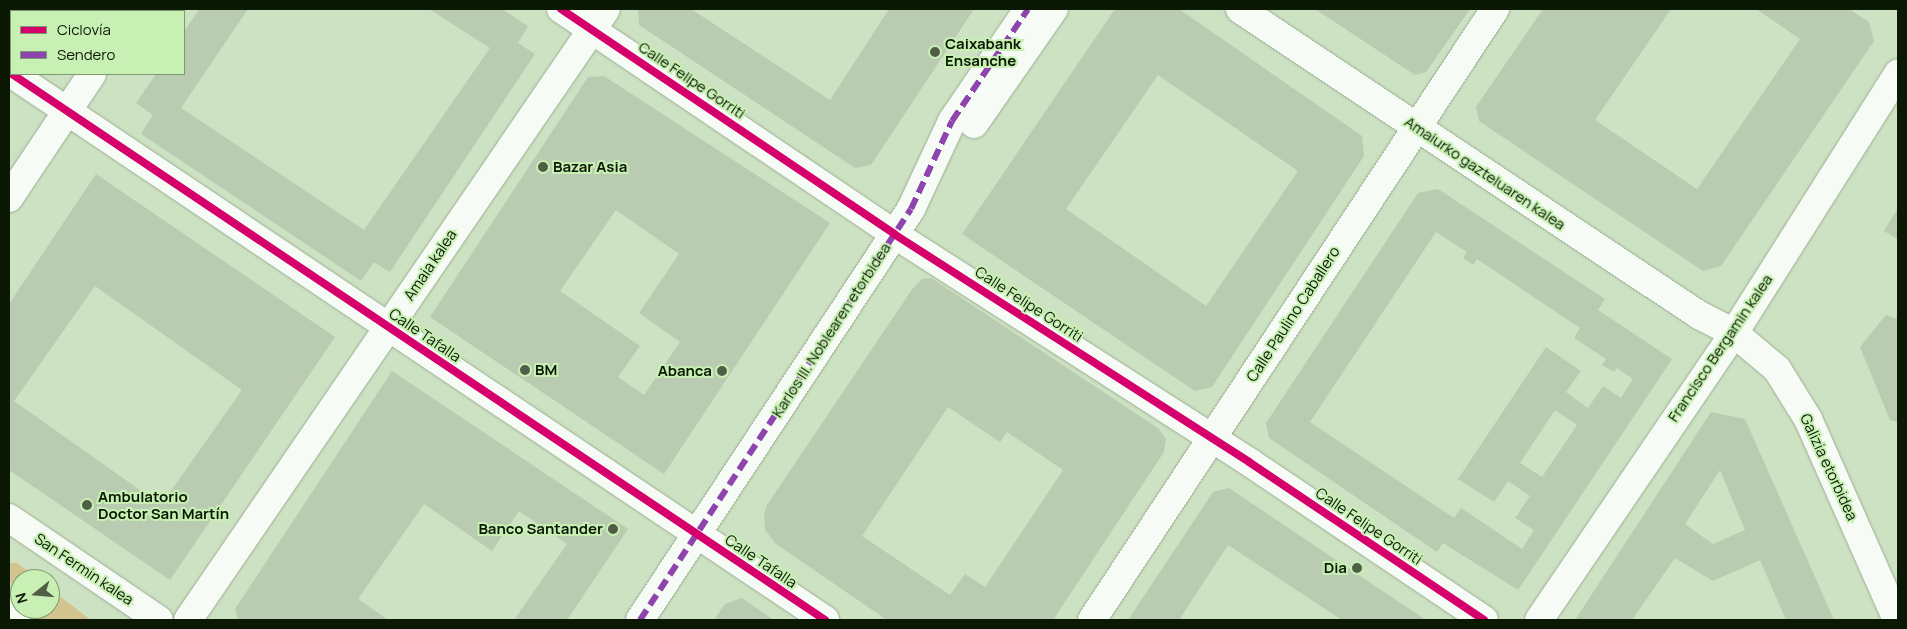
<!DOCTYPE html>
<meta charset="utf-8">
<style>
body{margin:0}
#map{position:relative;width:1907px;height:629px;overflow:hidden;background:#cce2c2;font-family:Manrope,sans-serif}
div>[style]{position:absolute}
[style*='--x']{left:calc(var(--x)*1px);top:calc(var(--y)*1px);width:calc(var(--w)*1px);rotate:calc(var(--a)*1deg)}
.green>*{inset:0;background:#d3c38e}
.building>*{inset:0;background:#b9cbb1}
.roads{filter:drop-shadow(0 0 1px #9cad94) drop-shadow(0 0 1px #9cad94)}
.minor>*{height:28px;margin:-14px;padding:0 14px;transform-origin:14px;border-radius:14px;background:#f7fbf6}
.quiet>*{height:6px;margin-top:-3px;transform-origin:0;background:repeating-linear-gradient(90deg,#8e44ad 0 12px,transparent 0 18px)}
.cycleway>*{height:8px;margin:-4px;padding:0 4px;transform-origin:4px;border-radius:4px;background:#d6006c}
.dots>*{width:14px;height:14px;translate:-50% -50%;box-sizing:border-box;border:2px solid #c8f0b4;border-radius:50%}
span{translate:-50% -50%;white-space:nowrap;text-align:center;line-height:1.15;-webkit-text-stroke:4px #c8f0b4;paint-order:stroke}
.poi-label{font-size:15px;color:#0b1904;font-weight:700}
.left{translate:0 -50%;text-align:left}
.right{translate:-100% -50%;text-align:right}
.street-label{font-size:15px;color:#0b1904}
.frame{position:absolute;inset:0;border:10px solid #0b1904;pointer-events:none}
.legend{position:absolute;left:10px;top:10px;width:175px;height:65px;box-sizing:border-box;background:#c8f0b4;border:1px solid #7c9a6e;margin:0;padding:6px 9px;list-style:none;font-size:15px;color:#0b1904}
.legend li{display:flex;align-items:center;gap:10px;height:25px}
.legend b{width:25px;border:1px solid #7c9a6e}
.north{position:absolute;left:10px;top:569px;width:50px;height:50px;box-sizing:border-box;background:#c8f0b4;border:1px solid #7c9a6e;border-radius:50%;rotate:253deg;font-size:14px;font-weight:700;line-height:20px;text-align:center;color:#0b1904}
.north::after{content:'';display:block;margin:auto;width:18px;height:22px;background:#4f5f46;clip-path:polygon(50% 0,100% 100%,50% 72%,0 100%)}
</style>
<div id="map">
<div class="green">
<div style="clip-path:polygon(9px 563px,17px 563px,38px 579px,20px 579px,20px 603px,9px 579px)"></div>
<div style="clip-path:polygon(50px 589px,91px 620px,28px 620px,23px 609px,50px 609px)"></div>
</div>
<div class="building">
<div style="clip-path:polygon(15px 9px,65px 9px,13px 11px)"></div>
<div style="clip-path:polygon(199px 9px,248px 9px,181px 108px,364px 230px,490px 48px,429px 9px,502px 9px,528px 26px,518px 43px,535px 54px,390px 272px,374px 262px,361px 281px,141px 134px,153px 115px,136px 103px,156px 74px,184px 74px,184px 32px)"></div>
<div style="clip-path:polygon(638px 9px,691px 9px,830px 100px,889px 9px,974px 9px,871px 165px,855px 168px,639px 25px)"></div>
<div style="clip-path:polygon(evenodd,1115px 9px,1179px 9px,1362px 136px,1364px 156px,1212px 387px,1195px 391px,962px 234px,1115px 9px,1158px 75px,1298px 171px,1206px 306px,1066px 209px,1158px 75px)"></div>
<div style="clip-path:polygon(1315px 9px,1470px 9px,1426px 72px,1415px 75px)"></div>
<div style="clip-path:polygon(1543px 9px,1671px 9px,1595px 120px,1697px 189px,1800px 39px,1756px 9px,1849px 9px,1869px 22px,1874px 41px,1721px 266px,1703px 271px,1479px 121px,1476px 107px)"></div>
<div style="clip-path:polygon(evenodd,604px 76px,830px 223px,664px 474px,430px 317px,588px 77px,604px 76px,616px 210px,679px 254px,639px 313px,680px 342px,644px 395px,618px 377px,640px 346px,560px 291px,616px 210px)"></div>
<div style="clip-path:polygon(evenodd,96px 174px,335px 337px,170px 580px,9px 470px,9px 304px,96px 174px,95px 286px,242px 390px,161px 505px,14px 401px,95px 286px)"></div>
<div style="clip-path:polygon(evenodd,1438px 189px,1605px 299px,1598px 310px,1672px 359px,1518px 590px,1443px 543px,1437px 552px,1269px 438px,1266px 423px,1418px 193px,1438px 189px,1436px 232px,1467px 252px,1463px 258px,1473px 265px,1477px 259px,1580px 328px,1574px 338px,1606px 359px,1602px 365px,1614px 372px,1617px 368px,1633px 379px,1621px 398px,1603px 386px,1588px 408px,1566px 392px,1581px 371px,1546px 347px,1458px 479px,1494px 502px,1508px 481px,1530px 496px,1515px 518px,1534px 530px,1522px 549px,1461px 508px,1454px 518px,1310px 422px,1436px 232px,1438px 189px,1555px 410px,1577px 425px,1542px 477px,1520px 463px,1555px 410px)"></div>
<div style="clip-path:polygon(1898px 208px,1898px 239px,1884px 231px)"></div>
<div style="clip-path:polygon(evenodd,931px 278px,1158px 428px,1166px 439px,1164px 452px,1053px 620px,887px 620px,776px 544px,765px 530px,764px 515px,767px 505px,913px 288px,922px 279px,931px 278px,948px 407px,1000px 442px,1007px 432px,1063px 470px,985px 587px,965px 574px,950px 595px,862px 536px,948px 407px)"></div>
<div style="clip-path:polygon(1886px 315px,1898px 319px,1898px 422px,1890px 420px,1860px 347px)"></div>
<div style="clip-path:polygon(392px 371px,628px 529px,567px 620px,514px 620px,567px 544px,519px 511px,492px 551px,424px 504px,358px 599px,388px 620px,238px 620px,235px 609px)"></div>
<div style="clip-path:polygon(evenodd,1711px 412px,1745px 419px,1834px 620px,1786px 620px,1760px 560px,1713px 581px,1675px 558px,1632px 620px,1575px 620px,1711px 412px,1720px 470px,1745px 530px,1713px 544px,1685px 524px,1720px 470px)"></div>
<div style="clip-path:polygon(1229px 488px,1357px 574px,1426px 620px,1342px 620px,1228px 545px,1179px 620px,1128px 620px,1213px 492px)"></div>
<div style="clip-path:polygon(742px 598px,774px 620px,714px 620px,725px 604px)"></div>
</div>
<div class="roads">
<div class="minor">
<div style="--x:561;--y:9;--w:402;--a:34"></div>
<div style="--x:894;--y:234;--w:422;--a:32.7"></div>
<div style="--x:1249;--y:462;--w:283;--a:33.9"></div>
<div style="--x:1240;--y:9;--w:552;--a:33.69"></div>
<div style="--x:1699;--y:315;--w:39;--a:27"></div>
<div style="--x:1734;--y:333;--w:56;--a:39.9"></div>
<div style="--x:1777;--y:369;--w:59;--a:58.2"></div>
<div style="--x:1808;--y:419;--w:220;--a:66.1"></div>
<div style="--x:134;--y:11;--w:2;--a:-63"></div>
<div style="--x:9;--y:72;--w:983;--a:33.88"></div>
<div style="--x:974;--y:124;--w:140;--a:-55.2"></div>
<div style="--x:9;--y:198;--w:149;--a:-56.2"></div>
<div style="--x:9;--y:518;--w:181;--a:34.2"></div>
<div style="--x:9;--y:604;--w:17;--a:66"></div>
<div style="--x:188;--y:620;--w:740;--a:-55.62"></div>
<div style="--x:640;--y:620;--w:492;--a:-56.6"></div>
<div style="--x:911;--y:209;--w:97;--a:-65"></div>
<div style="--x:952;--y:121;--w:135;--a:-55.8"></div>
<div style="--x:1092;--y:620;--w:732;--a:-56.59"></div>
<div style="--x:1539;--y:620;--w:347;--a:-55.8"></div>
<div style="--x:1734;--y:333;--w:307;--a:-57.7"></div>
</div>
</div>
<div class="quiet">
<div style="--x:640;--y:620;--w:492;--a:-56.6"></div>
<div style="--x:911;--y:209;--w:97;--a:-65"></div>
<div style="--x:952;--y:121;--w:135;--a:-55.8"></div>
</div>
<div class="cycleway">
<div style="--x:561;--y:9;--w:402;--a:34"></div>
<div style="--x:894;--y:234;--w:422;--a:32.7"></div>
<div style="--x:1249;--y:462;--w:283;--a:33.9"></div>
<div style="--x:9;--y:72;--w:983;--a:33.88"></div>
</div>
<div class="dots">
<div style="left:935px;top:52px;background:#4f5f46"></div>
<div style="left:543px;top:167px;background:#4f5f46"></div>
<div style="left:525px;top:370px;background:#4f5f46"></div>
<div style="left:722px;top:371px;background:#4f5f46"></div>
<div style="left:87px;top:505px;background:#4f5f46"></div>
<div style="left:613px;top:529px;background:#4f5f46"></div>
<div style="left:1357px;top:568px;background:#4f5f46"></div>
</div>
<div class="poi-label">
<span class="left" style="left:945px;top:52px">Caixabank<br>Ensanche</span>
<span class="left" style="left:553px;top:167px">Bazar Asia</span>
<span class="left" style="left:535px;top:370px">BM</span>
<span class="right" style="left:712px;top:371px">Abanca</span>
<span class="left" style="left:98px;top:505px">Ambulatorio<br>Doctor San Martín</span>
<span class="right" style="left:603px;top:529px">Banco Santander</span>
<span class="right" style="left:1347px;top:568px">Dia</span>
</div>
<div class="street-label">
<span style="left:692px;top:80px;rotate:34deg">Calle Felipe Gorriti</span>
<span style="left:1485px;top:173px;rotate:34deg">Amaiurko gazteluaren kalea</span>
<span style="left:430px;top:265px;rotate:-56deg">Amaia kalea</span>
<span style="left:1029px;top:304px;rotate:33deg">Calle Felipe Gorriti</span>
<span style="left:1293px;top:314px;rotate:-57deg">Calle Paulino Caballero</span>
<span style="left:831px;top:330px;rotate:-57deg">Karlos III. Noblearen etorbidea</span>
<span style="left:425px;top:335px;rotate:34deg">Calle Tafalla</span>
<span style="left:1720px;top:348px;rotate:-56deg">Francisco Bergamin kalea</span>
<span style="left:1829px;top:467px;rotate:65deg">Galizia etorbidea</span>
<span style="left:1369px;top:526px;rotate:34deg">Calle Felipe Gorriti</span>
<span style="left:761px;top:561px;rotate:34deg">Calle Tafalla</span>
<span style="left:84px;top:569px;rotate:34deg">San Fermin kalea</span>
</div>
<div class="frame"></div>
<ul class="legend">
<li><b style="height:6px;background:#d6006c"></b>Ciclovía</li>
<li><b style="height:6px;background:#8e44ad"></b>Sendero</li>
</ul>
<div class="north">N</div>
</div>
